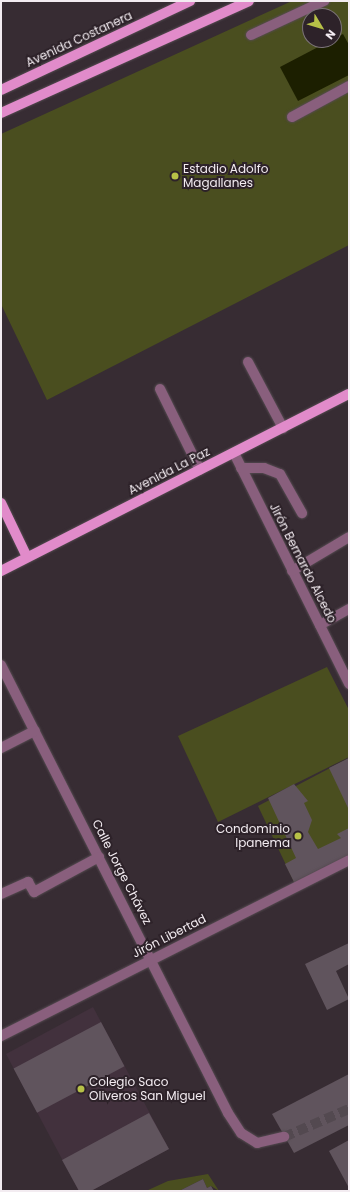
<!DOCTYPE html>
<meta charset="utf-8">
<style>
body{margin:0}
#map{position:relative;width:350px;height:1192px;overflow:hidden;background:#372c33;font-family:Poppins,sans-serif}
div>[style]{position:absolute}
[style*='--x']{left:calc(var(--x)*1px);top:calc(var(--y)*1px);width:calc(var(--w)*1px);rotate:calc(var(--a)*1deg)}
.built>*{inset:0;background:#42313d}
.green>*{inset:0;background:#4a4e1f}
.water>*{inset:0;background:#1c1f00}
.building>*{inset:0;background:#60545d;transform-origin:0 0}
.minor-tunnel>*{height:10px;margin-top:-5px;transform-origin:0;background:repeating-linear-gradient(90deg,#534950 0 10px,transparent 0 15px)}
.roads{filter:drop-shadow(0 0 1px #554b51) drop-shadow(0 0 1px #554b51)}
.minor>*{height:10px;margin:-5px;padding:0 5px;transform-origin:5px;border-radius:5px;background:#895f7d}
.major>*{height:10px;margin:-5px;padding:0 5px;transform-origin:5px;border-radius:5px;background:#e18bca}
.dots>*{width:11px;height:11px;translate:-50% -50%;box-sizing:border-box;border:2px solid #2d2229;border-radius:50%}
span{translate:-50% -50%;white-space:nowrap;text-align:center;line-height:1.15;-webkit-text-stroke:4px #2d2229;paint-order:stroke}
.street-label{font-size:12px;color:#f3ecf1}
.poi-label{font-size:12px;color:#f3ecf1}
.left{translate:0 -50%;text-align:left}
.right{translate:-100% -50%;text-align:right}
.frame{position:absolute;inset:0;border:2px solid #f3ecf1;pointer-events:none}
.north{position:absolute;left:302px;top:8px;width:40px;height:40px;box-sizing:border-box;background:#2d2229;border:1px solid #7c7379;border-radius:50%;rotate:128deg;font-size:11px;font-weight:700;line-height:16px;text-align:center;color:#f3ecf1}
.north::after{content:'';display:block;margin:auto;width:14px;height:18px;background:#b7c147;clip-path:polygon(50% 0,100% 100%,50% 72%,0 100%)}
</style>
<div id="map">
<div class="built">
<div style="clip-path:polygon(93px 1007px,169px 1149px,91px 1191px,79px 1191px,6px 1054px)"></div>
</div>
<div class="green">
<div style="clip-path:polygon(evenodd,292px 1px,349px 1px,349px 245px,47px 400px,1px 304px,1px 134px,292px 1px,310px 16px,334px 16px,334px 40px,310px 40px,310px 16px)"></div>
<div style="clip-path:polygon(327px 667px,349px 710px,349px 757px,218px 822px,178px 736px)"></div>
<div style="clip-path:polygon(349px 758px,349px 860px,296px 886px,258px 806px)"></div>
<div style="clip-path:polygon(208px 1174px,219px 1191px,211px 1186px,207px 1188px,203px 1179px,179px 1191px,146px 1191px,168px 1181px)"></div>
</div>
<div class="water">
<div style="clip-path:polygon(343px 34px,349px 45px,349px 75px,298px 101px,280px 67px)"></div>
</div>
<div class="building">
<div style="clip-path:polygon(349px 758px,349px 810px,329px 768px)"></div>
<div style="clip-path:polygon(294px 784px,308px 801px,304px 803px,312px 820px,308px 832px,318px 849px,341px 838px,337px 834px,349px 828px,349px 860px,296px 886px,285px 864px,296px 858px,268px 798px)"></div>
<div style="clip-path:polygon(349px 943px,349px 964px,336px 971px,349px 999px,327px 1010px,305px 964px)"></div>
<div style="left:101px;top:1022px;width:50px;height:99px;rotate:62deg"></div>
<div style="clip-path:polygon(349px 1074px,349px 1125px,294px 1153px,272px 1114px)"></div>
<div style="clip-path:polygon(149px 1113px,169px 1149px,91px 1191px,79px 1191px,62px 1160px)"></div>
<div style="clip-path:polygon(349px 1140px,349px 1188px,329px 1151px)"></div>
<div style="clip-path:polygon(203px 1179px,207px 1188px,211px 1186px,214px 1191px,179px 1191px)"></div>
</div>
<div class="minor-tunnel">
<div style="--x:284;--y:1137;--w:71;--a:-23.3"></div>
</div>
<div class="roads">
<div class="minor">
<div style="--x:251;--y:35;--w:81;--a:-25"></div>
<div style="--x:292;--y:117;--w:65;--a:-28.5"></div>
<div style="--x:248;--y:362;--w:75;--a:62.1"></div>
<div style="--x:160;--y:389;--w:90;--a:63.7"></div>
<div style="--x:234;--y:453;--w:258;--a:63.5"></div>
<div style="--x:241;--y:468;--w:23;--a:0"></div>
<div style="--x:264;--y:468;--w:17;--a:21"></div>
<div style="--x:280;--y:474;--w:45;--a:60.6"></div>
<div style="--x:292;--y:571;--w:66;--a:-30.8"></div>
<div style="--x:320;--y:625;--w:33;--a:-29"></div>
<div style="--x:1;--y:665;--w:502;--a:63.13"></div>
<div style="--x:228;--y:1113;--w:24;--a:57"></div>
<div style="--x:241;--y:1133;--w:19;--a:32"></div>
<div style="--x:257;--y:1143;--w:28;--a:-13"></div>
<div style="--x:1;--y:748;--w:38;--a:-27"></div>
<div style="--x:1;--y:894;--w:30;--a:-24"></div>
<div style="--x:28;--y:882;--w:12;--a:59"></div>
<div style="--x:34;--y:892;--w:74;--a:-28.3"></div>
<div style="--x:1;--y:1036;--w:390;--a:-26.8"></div>
</div>
<div class="major">
<div style="--x:1;--y:90;--w:209;--a:-25.2"></div>
<div style="--x:1;--y:113;--w:272;--a:-24.3"></div>
<div style="--x:1;--y:503;--w:60;--a:64.3"></div>
<div style="--x:1;--y:571;--w:390;--a:-27"></div>
</div>
</div>
<div class="dots">
<div style="left:175px;top:176px;background:#b7c147"></div>
<div style="left:298px;top:836px;background:#b7c147"></div>
<div style="left:81px;top:1089px;background:#b7c147"></div>
</div>
<div class="street-label">
<span style="left:79px;top:39px;rotate:-25deg">Avenida Costanera</span>
<span style="left:169px;top:471px;rotate:-27deg">Avenida La Paz</span>
<span style="left:303px;top:563px;rotate:63deg">Jirón Bernardo Alcedo</span>
<span style="left:122px;top:872px;rotate:63deg">Calle Jorge Chávez</span>
<span style="left:169px;top:936px;rotate:-27deg">Jirón Libertad</span>
</div>
<div class="poi-label">
<span class="left" style="left:183px;top:176px">Estadio Adolfo<br>Magallanes</span>
<span class="right" style="left:290px;top:836px">Condominio<br>Ipanema</span>
<span class="left" style="left:89px;top:1089px">Colegio Saco<br>Oliveros San Miguel</span>
</div>
<div class="frame"></div>
<div class="north">N</div>
</div>
